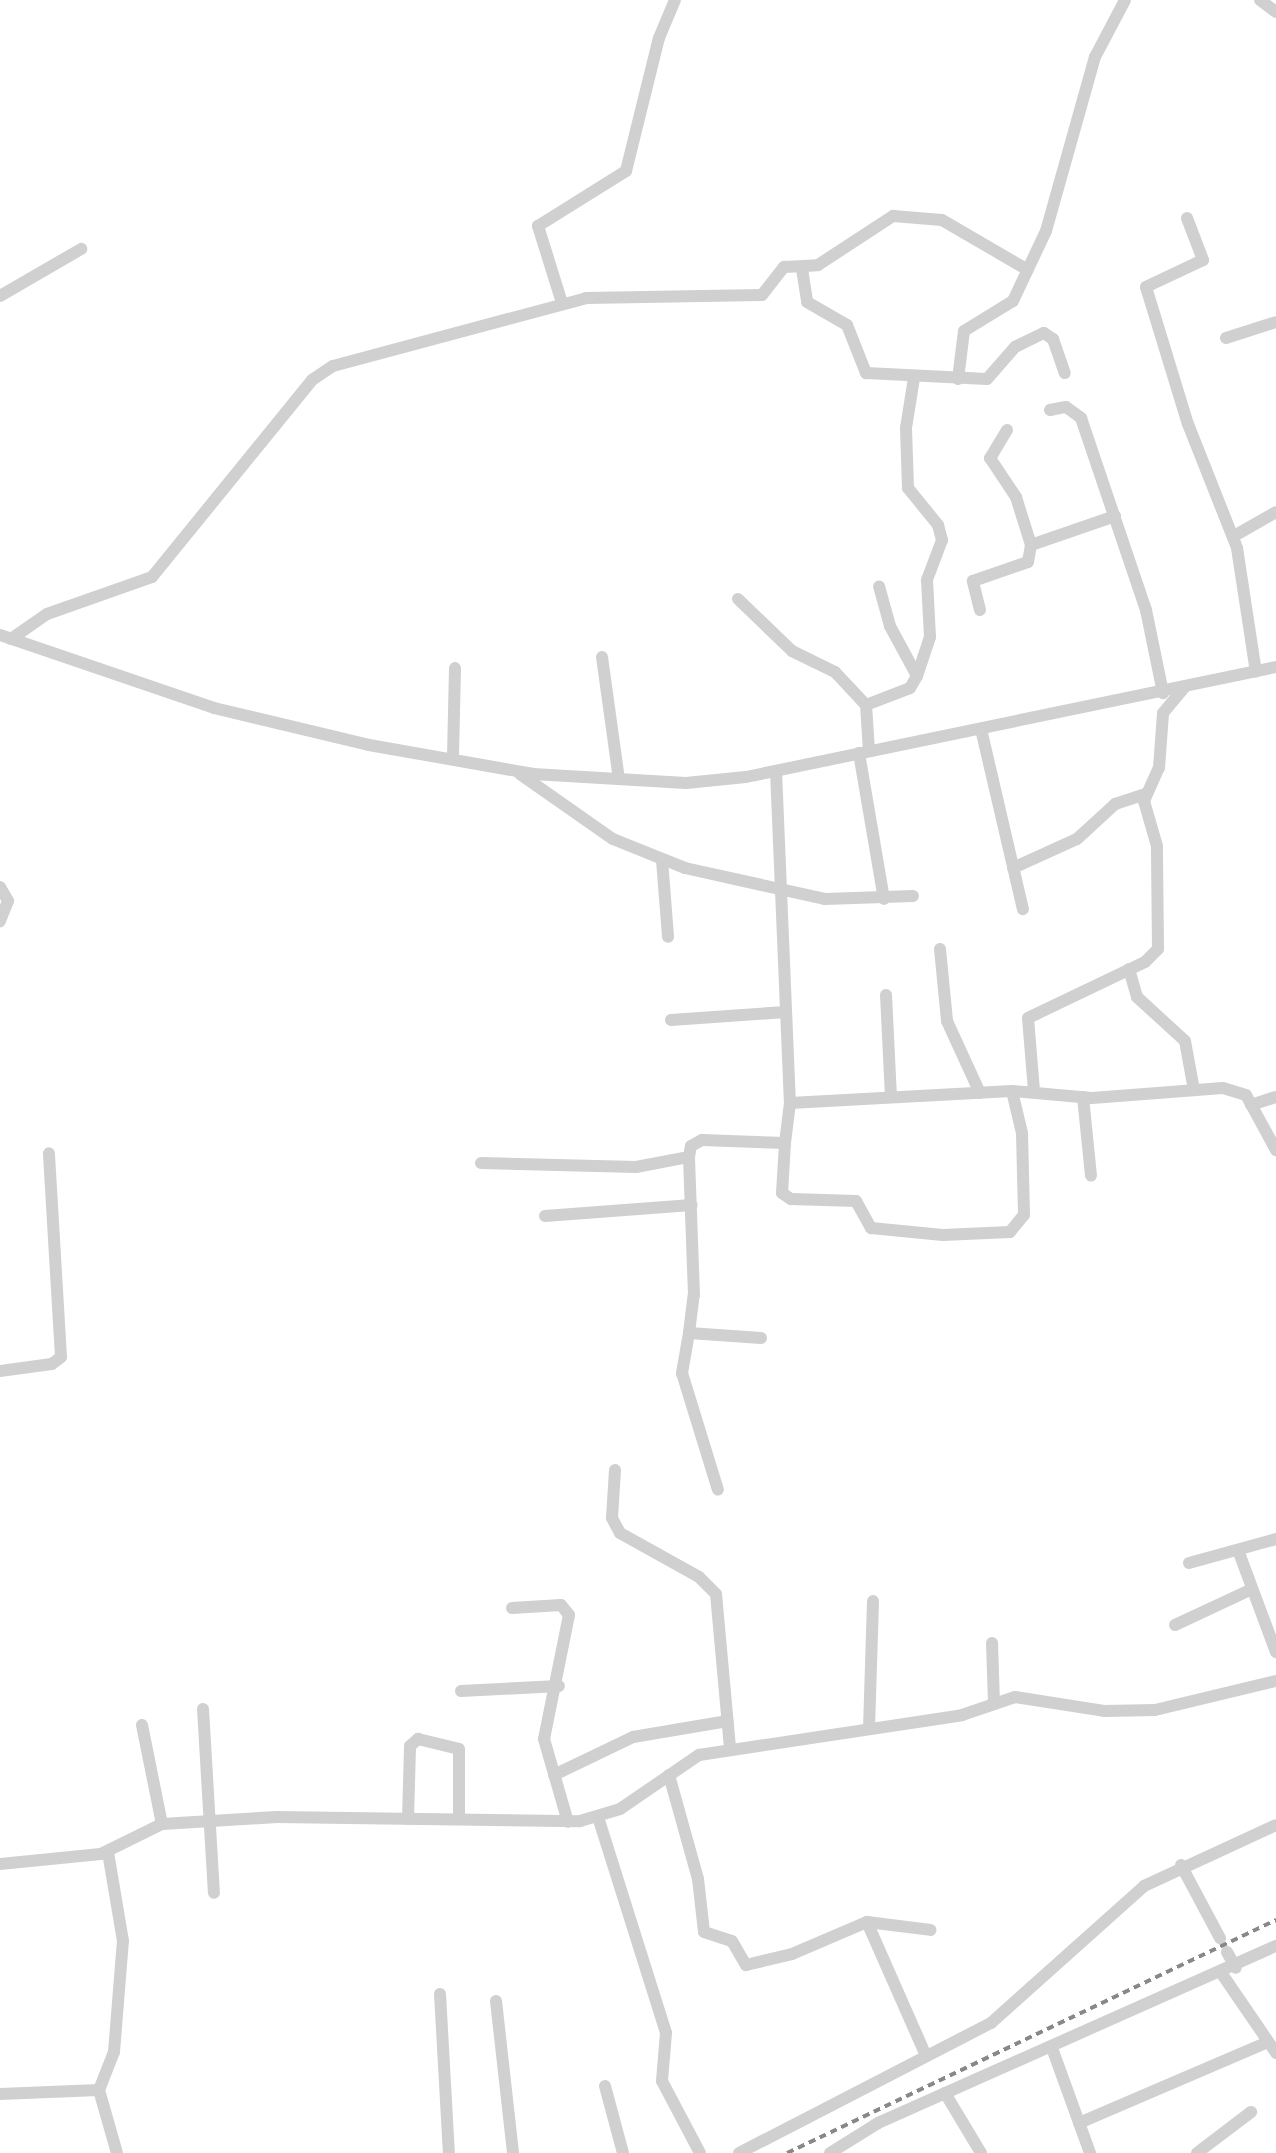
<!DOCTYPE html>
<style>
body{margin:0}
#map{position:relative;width:1276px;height:2153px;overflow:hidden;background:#fff;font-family:"DM Sans",sans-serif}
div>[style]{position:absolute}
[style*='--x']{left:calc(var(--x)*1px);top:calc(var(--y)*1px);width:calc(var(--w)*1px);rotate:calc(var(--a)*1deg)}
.minor>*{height:12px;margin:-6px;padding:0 6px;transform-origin:6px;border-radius:6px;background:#d0d0d0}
.rail>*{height:3.5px;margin-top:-1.75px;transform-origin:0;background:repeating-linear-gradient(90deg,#888 0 7px,transparent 0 12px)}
span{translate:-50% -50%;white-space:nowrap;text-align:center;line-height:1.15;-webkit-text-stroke:7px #fff;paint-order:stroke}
</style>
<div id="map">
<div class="minor">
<div style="--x:1260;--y:0;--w:20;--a:37"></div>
<div style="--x:1187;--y:218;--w:45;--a:69.1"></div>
<div style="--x:1203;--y:260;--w:63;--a:154.7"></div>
<div style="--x:1146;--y:287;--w:143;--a:73"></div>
<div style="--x:1188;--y:424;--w:133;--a:68.4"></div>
<div style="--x:1237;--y:548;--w:125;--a:81.3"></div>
<div style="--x:802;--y:269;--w:33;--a:81"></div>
<div style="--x:807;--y:302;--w:46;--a:29.9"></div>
<div style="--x:847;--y:325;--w:52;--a:68.4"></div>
<div style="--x:866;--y:373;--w:121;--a:2.8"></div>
<div style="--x:987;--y:379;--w:43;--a:-48.8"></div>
<div style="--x:1015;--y:347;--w:32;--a:-26"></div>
<div style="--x:1044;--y:333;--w:11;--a:34"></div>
<div style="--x:1053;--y:339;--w:36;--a:71"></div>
<div style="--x:0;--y:296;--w:94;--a:-30.1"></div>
<div style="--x:562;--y:303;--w:81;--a:-107.3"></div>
<div style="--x:538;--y:226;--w:104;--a:-32"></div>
<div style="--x:626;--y:171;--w:137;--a:-76.1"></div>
<div style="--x:659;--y:38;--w:41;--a:-67.2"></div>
<div style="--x:1226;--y:338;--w:52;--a:-17.7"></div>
<div style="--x:914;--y:378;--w:51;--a:99.1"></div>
<div style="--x:906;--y:428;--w:60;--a:88.1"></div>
<div style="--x:908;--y:488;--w:48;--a:51"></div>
<div style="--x:938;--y:525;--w:16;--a:75"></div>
<div style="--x:942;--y:540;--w:43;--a:110.6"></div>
<div style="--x:927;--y:580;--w:57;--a:87"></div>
<div style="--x:930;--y:637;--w:41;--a:108.4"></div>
<div style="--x:958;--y:379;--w:48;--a:-82.9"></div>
<div style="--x:964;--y:331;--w:57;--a:-31.5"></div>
<div style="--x:1013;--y:301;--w:77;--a:-64.8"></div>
<div style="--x:1046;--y:231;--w:181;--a:-74.3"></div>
<div style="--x:1095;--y:57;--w:64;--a:-62.2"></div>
<div style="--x:1050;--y:410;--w:16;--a:-11"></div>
<div style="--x:1066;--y:407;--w:19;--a:36"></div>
<div style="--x:1081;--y:418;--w:203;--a:71.3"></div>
<div style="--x:1146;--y:610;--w:85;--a:78.4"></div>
<div style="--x:1007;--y:430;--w:33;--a:121"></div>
<div style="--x:990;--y:458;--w:47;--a:56.3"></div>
<div style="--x:1016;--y:497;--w:50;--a:72.6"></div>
<div style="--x:1234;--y:536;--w:48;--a:-29.7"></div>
<div style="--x:738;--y:599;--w:75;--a:43.9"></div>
<div style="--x:792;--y:651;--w:48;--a:26"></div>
<div style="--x:835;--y:672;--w:45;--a:46.8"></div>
<div style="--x:980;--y:610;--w:30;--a:-104"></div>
<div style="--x:973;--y:581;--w:58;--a:-19.1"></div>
<div style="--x:1028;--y:562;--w:17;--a:-80"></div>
<div style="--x:1031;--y:545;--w:89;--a:-19"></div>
<div style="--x:0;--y:635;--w:226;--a:18.8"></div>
<div style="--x:214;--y:708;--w:159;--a:13.4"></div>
<div style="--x:369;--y:745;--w:167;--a:10"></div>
<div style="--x:533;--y:774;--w:153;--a:3.4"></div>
<div style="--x:686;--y:783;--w:60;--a:-5.7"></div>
<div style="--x:746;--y:777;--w:541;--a:-11.73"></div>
<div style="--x:11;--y:639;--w:44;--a:-34.8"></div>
<div style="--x:47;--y:614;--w:111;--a:-19.4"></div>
<div style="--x:152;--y:577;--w:254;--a:-50.9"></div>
<div style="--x:312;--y:380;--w:25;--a:-34"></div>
<div style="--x:333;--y:366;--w:262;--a:-15"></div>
<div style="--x:586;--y:298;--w:176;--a:-1"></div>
<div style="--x:762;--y:295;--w:36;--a:-52"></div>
<div style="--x:784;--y:267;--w:34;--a:-3"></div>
<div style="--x:818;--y:265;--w:90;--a:-33.2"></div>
<div style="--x:893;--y:216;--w:49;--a:4.7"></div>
<div style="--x:942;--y:220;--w:99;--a:30.2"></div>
<div style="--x:602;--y:657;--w:123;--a:82.1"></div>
<div style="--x:981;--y:729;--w:185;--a:76.9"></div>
<div style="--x:869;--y:751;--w:46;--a:-93.7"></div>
<div style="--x:866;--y:705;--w:47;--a:-21.1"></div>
<div style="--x:910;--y:688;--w:14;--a:-60"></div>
<div style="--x:917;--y:676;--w:57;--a:-118.4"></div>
<div style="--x:890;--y:626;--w:41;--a:-105.4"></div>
<div style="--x:859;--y:753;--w:148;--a:80.3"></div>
<div style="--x:453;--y:756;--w:88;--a:-88.7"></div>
<div style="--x:776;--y:771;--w:332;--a:87.6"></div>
<div style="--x:790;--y:1103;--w:222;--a:-3.1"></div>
<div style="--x:1012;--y:1091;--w:80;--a:5"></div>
<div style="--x:1092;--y:1098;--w:131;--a:-4.4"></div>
<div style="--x:1223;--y:1088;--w:24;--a:17"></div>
<div style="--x:1246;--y:1095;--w:63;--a:61.4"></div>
<div style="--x:520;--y:774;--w:113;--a:35"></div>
<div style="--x:613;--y:839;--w:78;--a:21.9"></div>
<div style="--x:685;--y:868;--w:143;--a:12.5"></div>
<div style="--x:825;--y:899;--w:88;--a:-2"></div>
<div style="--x:662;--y:860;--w:77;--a:85.5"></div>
<div style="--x:1013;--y:868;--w:70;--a:-24.4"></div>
<div style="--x:1077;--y:839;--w:52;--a:-42.6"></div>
<div style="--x:1115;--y:804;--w:33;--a:-18"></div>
<div style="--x:0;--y:887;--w:16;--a:60"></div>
<div style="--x:8;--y:901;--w:22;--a:112"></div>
<div style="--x:940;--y:949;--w:72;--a:84.4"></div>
<div style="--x:947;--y:1021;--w:79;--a:65.4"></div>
<div style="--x:1129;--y:969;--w:29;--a:74"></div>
<div style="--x:1137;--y:997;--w:65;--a:42.5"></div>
<div style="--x:1185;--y:1041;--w:50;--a:79.6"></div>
<div style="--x:886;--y:995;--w:102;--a:87.2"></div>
<div style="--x:671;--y:1020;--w:115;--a:-4"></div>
<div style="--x:1034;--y:1091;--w:73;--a:-94.7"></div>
<div style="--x:1028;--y:1018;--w:130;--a:-25.6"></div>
<div style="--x:1145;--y:962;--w:18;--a:-45"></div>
<div style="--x:1158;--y:949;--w:103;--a:-90.6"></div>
<div style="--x:1157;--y:846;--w:47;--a:-106.1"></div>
<div style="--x:1144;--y:801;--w:36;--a:-66"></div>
<div style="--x:1159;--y:768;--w:55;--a:-85.8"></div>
<div style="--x:1163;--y:713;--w:33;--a:-50"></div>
<div style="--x:1083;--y:1097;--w:79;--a:84.2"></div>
<div style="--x:1251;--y:1105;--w:26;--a:-18"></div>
<div style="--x:785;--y:1143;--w:50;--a:93.4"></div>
<div style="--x:782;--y:1193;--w:11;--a:34"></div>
<div style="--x:791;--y:1199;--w:65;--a:1.8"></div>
<div style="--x:856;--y:1201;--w:31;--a:61"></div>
<div style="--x:871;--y:1228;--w:72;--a:5.6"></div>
<div style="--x:943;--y:1235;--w:67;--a:-2.6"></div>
<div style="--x:1010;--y:1232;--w:22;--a:-51"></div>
<div style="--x:1024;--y:1215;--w:82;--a:-91.4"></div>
<div style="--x:1022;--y:1133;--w:43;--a:-103.4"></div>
<div style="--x:481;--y:1163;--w:155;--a:1.5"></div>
<div style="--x:636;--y:1167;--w:54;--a:-10.7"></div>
<div style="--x:545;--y:1216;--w:147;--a:-4.3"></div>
<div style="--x:689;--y:1333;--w:41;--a:99.9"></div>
<div style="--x:682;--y:1373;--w:122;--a:72.9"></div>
<div style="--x:761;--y:1338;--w:72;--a:-176"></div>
<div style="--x:689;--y:1333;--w:38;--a:-83"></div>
<div style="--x:694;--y:1295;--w:138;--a:-92.1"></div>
<div style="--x:689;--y:1157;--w:11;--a:-80"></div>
<div style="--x:691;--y:1146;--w:13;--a:-29"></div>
<div style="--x:702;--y:1140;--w:83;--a:2.1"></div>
<div style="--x:785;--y:1143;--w:40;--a:-82.9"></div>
<div style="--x:0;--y:1371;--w:52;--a:-7.7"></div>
<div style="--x:52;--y:1364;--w:11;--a:-38"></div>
<div style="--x:61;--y:1357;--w:204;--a:-93.4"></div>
<div style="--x:615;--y:1470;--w:48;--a:93.6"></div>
<div style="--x:612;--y:1518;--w:17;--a:62"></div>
<div style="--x:620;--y:1533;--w:90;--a:29.1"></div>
<div style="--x:699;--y:1577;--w:24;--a:45"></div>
<div style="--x:716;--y:1594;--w:156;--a:84.8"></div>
<div style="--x:1238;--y:1550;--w:109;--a:69.6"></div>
<div style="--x:1189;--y:1563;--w:90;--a:-15.4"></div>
<div style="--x:512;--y:1608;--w:49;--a:-3.5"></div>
<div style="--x:561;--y:1605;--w:13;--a:51"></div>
<div style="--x:569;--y:1615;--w:126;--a:101.4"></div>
<div style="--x:544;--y:1739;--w:86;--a:73.9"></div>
<div style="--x:1175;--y:1625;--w:83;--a:-25"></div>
<div style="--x:992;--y:1643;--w:61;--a:88.1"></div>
<div style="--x:461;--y:1691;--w:98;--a:-2.9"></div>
<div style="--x:203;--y:1709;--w:184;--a:86.6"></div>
<div style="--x:142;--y:1725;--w:101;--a:78.6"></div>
<div style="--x:869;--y:1729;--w:128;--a:-88.2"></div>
<div style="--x:554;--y:1775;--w:88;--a:-25.7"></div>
<div style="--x:633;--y:1737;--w:96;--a:-9.6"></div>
<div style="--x:669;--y:1775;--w:108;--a:74.4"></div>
<div style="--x:698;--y:1879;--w:53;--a:83.5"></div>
<div style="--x:704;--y:1932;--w:29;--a:18"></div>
<div style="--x:732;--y:1941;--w:28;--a:60"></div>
<div style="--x:746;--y:1965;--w:47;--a:-13.4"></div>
<div style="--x:792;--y:1954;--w:82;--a:-23.1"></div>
<div style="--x:867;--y:1922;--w:64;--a:7.1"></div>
<div style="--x:598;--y:1817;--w:226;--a:72.5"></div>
<div style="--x:666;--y:2033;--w:48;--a:94.8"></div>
<div style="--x:662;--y:2081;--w:81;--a:62.2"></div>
<div style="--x:408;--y:1819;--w:73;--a:-88.4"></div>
<div style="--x:410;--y:1746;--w:11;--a:-41"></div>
<div style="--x:418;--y:1739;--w:42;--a:13.7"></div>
<div style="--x:459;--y:1749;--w:70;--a:90"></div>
<div style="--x:0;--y:1864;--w:101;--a:-5.7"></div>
<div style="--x:101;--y:1854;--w:68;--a:-26.2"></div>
<div style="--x:162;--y:1824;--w:115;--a:-3.5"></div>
<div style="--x:277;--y:1817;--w:303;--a:0.8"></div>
<div style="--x:580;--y:1821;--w:42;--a:-16.7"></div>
<div style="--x:620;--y:1809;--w:96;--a:-34.4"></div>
<div style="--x:699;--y:1755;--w:266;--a:-8.6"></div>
<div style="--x:962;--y:1715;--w:56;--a:-18.8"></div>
<div style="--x:1015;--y:1697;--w:90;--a:8.9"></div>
<div style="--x:1104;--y:1711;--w:51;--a:-1.1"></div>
<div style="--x:1155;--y:1710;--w:124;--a:-13.5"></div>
<div style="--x:1181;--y:1865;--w:83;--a:61.9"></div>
<div style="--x:867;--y:1922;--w:146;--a:66.2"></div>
<div style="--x:1227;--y:1952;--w:18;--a:61"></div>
<div style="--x:1222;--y:1974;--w:96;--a:55.6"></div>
<div style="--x:440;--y:1994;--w:159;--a:86.8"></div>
<div style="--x:496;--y:2001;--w:153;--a:83.6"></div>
<div style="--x:1052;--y:2048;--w:112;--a:70.1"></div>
<div style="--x:605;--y:2086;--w:69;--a:75"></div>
<div style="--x:99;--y:2090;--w:41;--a:-68.5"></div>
<div style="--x:114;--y:2052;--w:111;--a:-85.4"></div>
<div style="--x:123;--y:1941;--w:90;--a:-99.6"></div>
<div style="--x:945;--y:2093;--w:70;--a:59"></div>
<div style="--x:0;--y:2094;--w:99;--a:-2.3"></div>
<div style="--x:99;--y:2090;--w:66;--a:74.1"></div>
<div style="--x:1079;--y:2123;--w:203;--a:-23.2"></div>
<div style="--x:739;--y:2153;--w:284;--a:-27.3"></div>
<div style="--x:991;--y:2023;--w:205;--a:-41.8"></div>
<div style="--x:1144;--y:1886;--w:145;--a:-24.8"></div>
<div style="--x:830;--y:2153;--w:57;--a:-32"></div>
<div style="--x:878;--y:2123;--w:436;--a:-24"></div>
<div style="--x:1197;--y:2153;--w:68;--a:-37.2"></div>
</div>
<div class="rail">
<div style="--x:787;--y:2153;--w:542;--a:-25.48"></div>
</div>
</div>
